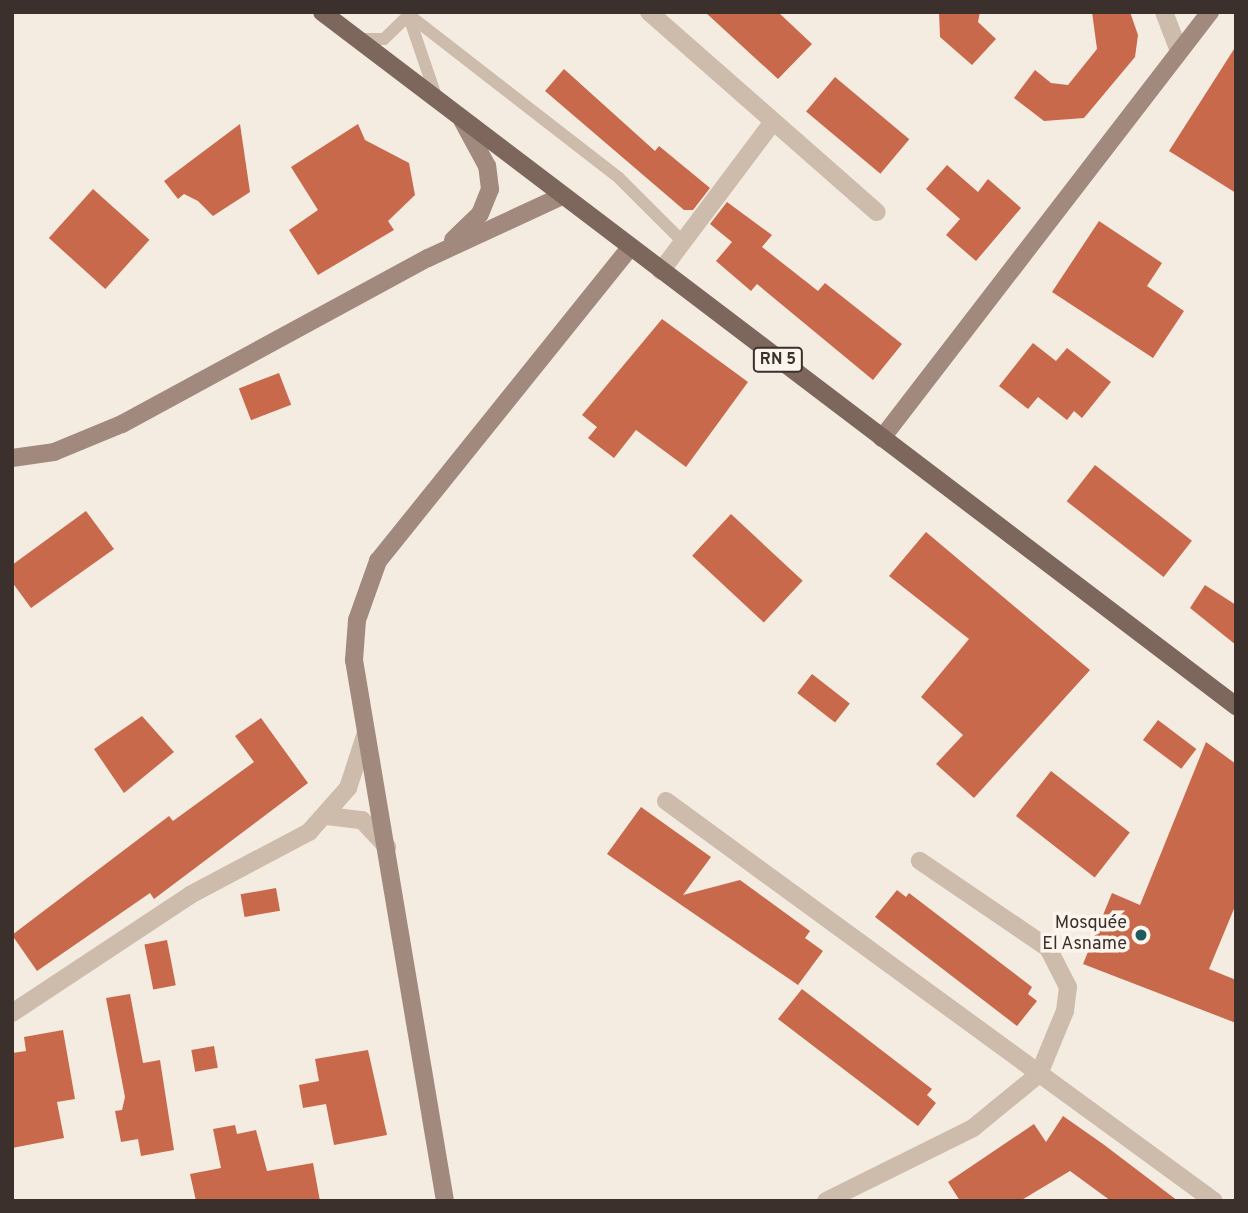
<!DOCTYPE html>
<meta charset="utf-8">
<style>
body{margin:0}
#map{position:relative;width:1248px;height:1213px;overflow:hidden;background:#f4ebe1;font-family:Overpass,sans-serif}
div>[style]{position:absolute}
[style*='--x']{left:calc(var(--x)*1px);top:calc(var(--y)*1px);width:calc(var(--w)*1px);rotate:calc(var(--a)*1deg)}
.building>*{inset:0;background:#c8694b;transform-origin:0 0}
.lane>*{height:12px;margin:-6px;padding:0 6px;transform-origin:6px;border-radius:6px;background:#cdbbac}
.street>*{height:18px;margin:-9px;padding:0 9px;transform-origin:9px;border-radius:9px;background:#cdbbac}
.secondary>*{height:18px;margin:-9px;padding:0 9px;transform-origin:9px;border-radius:9px;background:#a18a7d}
.primary>*{height:18px;margin:-9px;padding:0 9px;transform-origin:9px;border-radius:9px;background:#7d675c}
.dots>*{width:19px;height:19px;translate:-50% -50%;box-sizing:border-box;border:4px solid #fbf5ee;border-radius:50%}
span{translate:-50% -50%;white-space:nowrap;text-align:center;line-height:1.15;-webkit-text-stroke:7px #fbf5ee;paint-order:stroke}
.shield-label span{padding:2px 5px;background:#fbf5ee;border:2px solid;border-radius:5px;-webkit-text-stroke-width:0}
.shield-label{font-size:16px;color:#3b302b;font-weight:700}
.poi-label{font-size:18px;color:#3b302b}
.right{translate:-100% -50%;text-align:right}
.frame{position:absolute;inset:0;border:14px solid #3b302b;pointer-events:none}
</style>
<div id="map">
<div class="building">
<div style="clip-path:polygon(705px 12px,778px 12px,812px 44px,778px 79px)"></div>
<div style="clip-path:polygon(939px 12px,980px 12px,978px 22px,996px 39px,972px 65px,940px 37px)"></div>
<div style="clip-path:polygon(1092px 12px,1130px 12px,1138px 35px,1135px 57px,1084px 118px,1044px 121px,1014px 98px,1035px 70px,1051px 83px,1068px 85px,1097px 49px)"></div>
<div style="clip-path:polygon(1236px 46px,1236px 193px,1169px 151px)"></div>
<div style="clip-path:polygon(564px 69px,655px 151px,659px 146px,710px 188px,693px 210px,684px 210px,545px 91px)"></div>
<div style="left:835px;top:77px;width:97px;height:45px;rotate:40deg"></div>
<div style="clip-path:polygon(240px 124px,250px 192px,213px 216px,198px 201px,184px 194px,178px 199px,164px 181px)"></div>
<div style="clip-path:polygon(358px 124px,365px 140px,409px 163px,415px 195px,388px 221px,394px 230px,318px 275px,289px 230px,318px 210px,291px 167px)"></div>
<div style="clip-path:polygon(947px 165px,978px 192px,988px 179px,1021px 208px,976px 261px,946px 235px,960px 219px,926px 189px)"></div>
<div style="left:93px;top:189px;width:76px;height:66px;rotate:42deg"></div>
<div style="clip-path:polygon(727px 202px,772px 235px,762px 247px,818px 291px,825px 283px,902px 344px,873px 380px,757px 284px,751px 291px,716px 261px,732px 242px,710px 224px)"></div>
<div style="clip-path:polygon(1099px 221px,1162px 263px,1147px 286px,1184px 311px,1153px 358px,1052px 292px)"></div>
<div style="clip-path:polygon(662px 319px,748px 382px,686px 467px,636px 430px,614px 458px,588px 438px,597px 427px,582px 415px)"></div>
<div style="clip-path:polygon(1033px 343px,1056px 361px,1067px 348px,1111px 382px,1082px 418px,1074px 411px,1067px 420px,1038px 397px,1028px 409px,999px 386px)"></div>
<div style="left:279px;top:373px;width:34px;height:43px;rotate:69deg"></div>
<div style="left:1095px;top:465px;width:123px;height:46px;rotate:38deg"></div>
<div style="clip-path:polygon(86px 511px,114px 549px,31px 608px,12px 582px,12px 565px)"></div>
<div style="left:731px;top:514px;width:98px;height:57px;rotate:43deg"></div>
<div style="clip-path:polygon(926px 532px,1090px 670px,974px 798px,936px 764px,963px 735px,921px 697px,969px 639px,889px 576px)"></div>
<div style="clip-path:polygon(1205px 585px,1236px 605px,1236px 645px,1190px 608px)"></div>
<div style="left:812px;top:674px;width:48px;height:24px;rotate:38deg"></div>
<div style="clip-path:polygon(142px 716px,174px 752px,124px 793px,94px 749px)"></div>
<div style="clip-path:polygon(261px 718px,308px 783px,154px 899px,150px 893px,37px 971px,12px 935px,169px 816px,173px 821px,254px 762px,235px 736px)"></div>
<div style="left:1158px;top:720px;width:48px;height:25px;rotate:37deg"></div>
<div style="clip-path:polygon(1206px 742px,1236px 764px,1236px 904px,1209px 969px,1236px 980px,1236px 1023px,1083px 964px,1112px 893px,1140px 905px)"></div>
<div style="left:1051px;top:771px;width:100px;height:57px;rotate:38deg"></div>
<div style="clip-path:polygon(641px 807px,711px 857px,683px 895px,740px 880px,810px 931px,805px 938px,823px 951px,798px 985px,607px 854px)"></div>
<div style="left:276px;top:888px;width:23px;height:36px;rotate:80deg"></div>
<div style="clip-path:polygon(897px 890px,906px 897px,909px 893px,1032px 987px,1028px 994px,1037px 1001px,1017px 1026px,875px 917px)"></div>
<div style="left:167px;top:940px;width:46px;height:23px;rotate:79deg"></div>
<div style="clip-path:polygon(802px 989px,932px 1089px,927px 1095px,936px 1103px,918px 1126px,778px 1019px)"></div>
<div style="clip-path:polygon(130px 994px,143px 1063px,160px 1060px,174px 1150px,141px 1156px,138px 1139px,121px 1142px,115px 1111px,122px 1110px,125px 1097px,106px 998px)"></div>
<div style="clip-path:polygon(63px 1030px,75px 1099px,57px 1102px,64px 1138px,12px 1148px,12px 1053px,26px 1051px,24px 1037px)"></div>
<div style="left:214px;top:1046px;width:22px;height:23px;rotate:80deg"></div>
<div style="clip-path:polygon(368px 1050px,387px 1135px,334px 1145px,326px 1104px,303px 1108px,299px 1085px,319px 1081px,315px 1059px)"></div>
<div style="clip-path:polygon(1063px 1116px,1103px 1144px,1178px 1201px,1111px 1201px,1070px 1171px,1020px 1201px,960px 1201px,948px 1182px,1034px 1124px,1046px 1142px)"></div>
<div style="clip-path:polygon(235px 1125px,237px 1134px,256px 1130px,267px 1171px,313px 1163px,320px 1201px,196px 1201px,190px 1174px,221px 1168px,213px 1129px)"></div>
</div>
<div class="lane">
<div style="--x:408;--y:14;--w:90;--a:71.2"></div>
<div style="--x:358;--y:39;--w:26;--a:0"></div>
<div style="--x:384;--y:39;--w:35;--a:-44"></div>
<div style="--x:409;--y:15;--w:266;--a:37.8"></div>
<div style="--x:619;--y:178;--w:91;--a:45"></div>
</div>
<div class="street">
<div style="--x:649;--y:12;--w:303;--a:41.3"></div>
<div style="--x:1164;--y:12;--w:42;--a:69"></div>
<div style="--x:661;--y:271;--w:186;--a:-53.1"></div>
<div style="--x:666;--y:801;--w:678;--a:36.13"></div>
<div style="--x:327;--y:816;--w:35;--a:7"></div>
<div style="--x:362;--y:820;--w:37;--a:47"></div>
<div style="--x:12;--y:1013;--w:214;--a:-33.5"></div>
<div style="--x:190;--y:895;--w:135;--a:-27.9"></div>
<div style="--x:309;--y:832;--w:59;--a:-48.4"></div>
<div style="--x:348;--y:788;--w:58;--a:-71.9"></div>
<div style="--x:826;--y:1201;--w:164;--a:-26.4"></div>
<div style="--x:973;--y:1128;--w:85;--a:-39.3"></div>
<div style="--x:1039;--y:1074;--w:68;--a:-67.6"></div>
<div style="--x:1065;--y:1011;--w:24;--a:-83"></div>
<div style="--x:1068;--y:987;--w:44;--a:-117.1"></div>
<div style="--x:1048;--y:948;--w:155;--a:-145.8"></div>
</div>
<div class="secondary">
<div style="--x:453;--y:240;--w:37;--a:-44"></div>
<div style="--x:480;--y:214;--w:27;--a:-68"></div>
<div style="--x:490;--y:189;--w:23;--a:-97"></div>
<div style="--x:487;--y:166;--w:52;--a:-118.5"></div>
<div style="--x:882;--y:438;--w:538;--a:-52.41"></div>
<div style="--x:12;--y:458;--w:42;--a:-8.1"></div>
<div style="--x:54;--y:452;--w:74;--a:-22.4"></div>
<div style="--x:122;--y:424;--w:348;--a:-28.5"></div>
<div style="--x:428;--y:258;--w:148;--a:-24.8"></div>
<div style="--x:445;--y:1201;--w:549;--a:-99.55"></div>
<div style="--x:354;--y:660;--w:40;--a:-85.7"></div>
<div style="--x:357;--y:620;--w:63;--a:-70.4"></div>
<div style="--x:378;--y:561;--w:402;--a:-51.2"></div>
</div>
<div class="primary">
<div style="--x:322;--y:12;--w:1148;--a:37.21"></div>
</div>
<div class="dots">
<div style="left:1141px;top:935px;background:#1f5a5e"></div>
</div>
<div class="shield-label">
<span style="left:778px;top:360px">RN 5</span>
</div>
<div class="poi-label">
<span class="right" style="left:1127px;top:935px">Mosquée<br>El Asname</span>
</div>
<div class="frame"></div>
</div>
